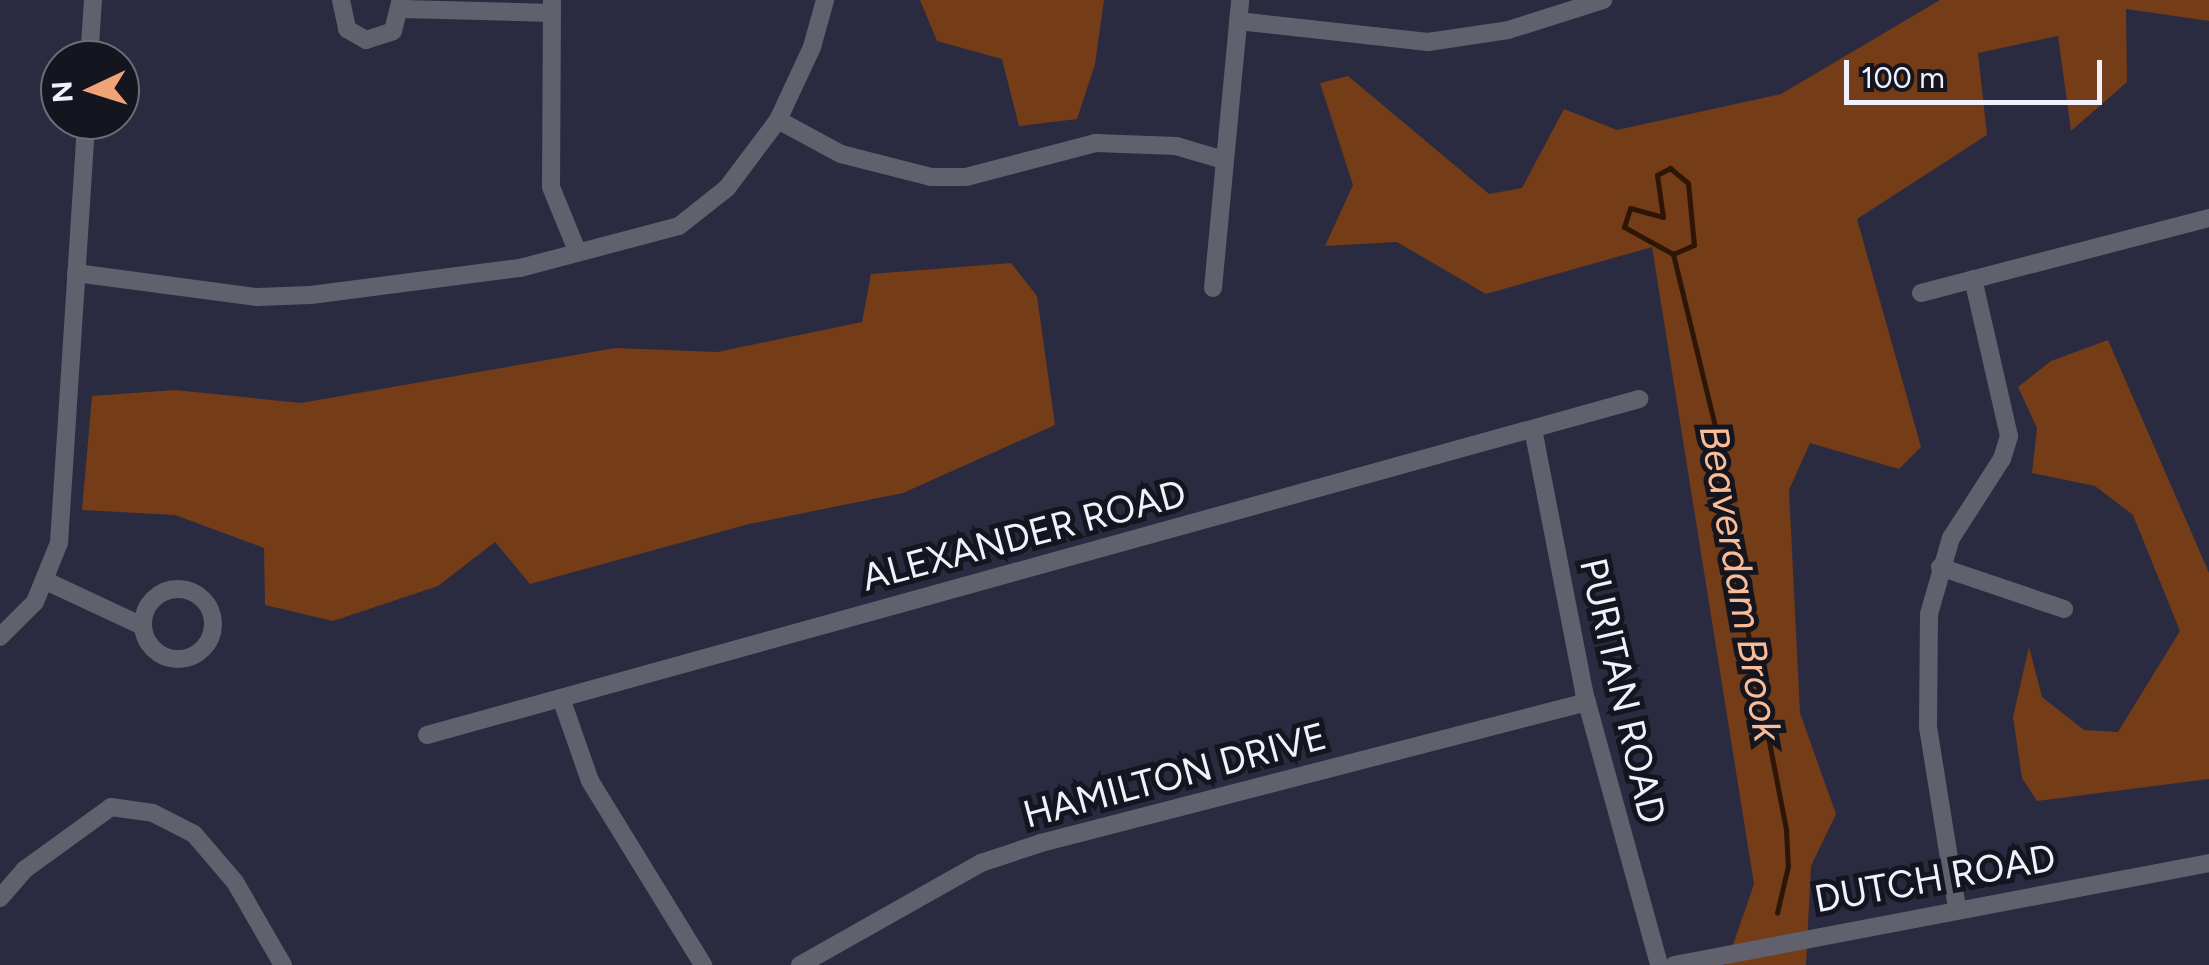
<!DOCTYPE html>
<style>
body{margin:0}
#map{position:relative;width:2209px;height:965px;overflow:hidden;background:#2a2b41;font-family:Figtree,sans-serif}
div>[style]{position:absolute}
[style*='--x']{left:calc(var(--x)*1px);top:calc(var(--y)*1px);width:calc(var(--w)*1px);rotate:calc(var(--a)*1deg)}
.green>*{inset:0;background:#743c17}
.stream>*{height:5px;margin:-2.5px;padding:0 2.5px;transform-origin:2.5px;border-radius:2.5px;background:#2e1607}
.street>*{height:18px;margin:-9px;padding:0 9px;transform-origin:9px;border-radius:9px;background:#61616d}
.street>.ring{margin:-9px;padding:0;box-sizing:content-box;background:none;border:18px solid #61616d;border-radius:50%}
span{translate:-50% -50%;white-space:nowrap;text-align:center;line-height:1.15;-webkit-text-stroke:10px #14151e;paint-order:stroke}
.street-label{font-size:38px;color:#f0f1fd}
.water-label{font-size:40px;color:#fabb97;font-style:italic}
.north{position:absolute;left:40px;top:40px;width:100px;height:100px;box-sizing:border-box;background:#14151e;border:2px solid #6c6d77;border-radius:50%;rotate:266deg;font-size:28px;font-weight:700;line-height:40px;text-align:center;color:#f0f1fd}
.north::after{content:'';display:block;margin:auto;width:35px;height:45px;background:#efa376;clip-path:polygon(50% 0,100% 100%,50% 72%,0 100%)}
.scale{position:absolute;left:1844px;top:60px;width:258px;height:45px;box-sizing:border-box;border:5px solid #f0f1fd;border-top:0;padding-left:12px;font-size:30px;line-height:35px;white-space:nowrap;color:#f0f1fd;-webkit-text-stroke:8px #14151e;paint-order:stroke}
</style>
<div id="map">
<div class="green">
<div style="clip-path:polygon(920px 0,1104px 0,1095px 64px,1077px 119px,1019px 126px,1002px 59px,937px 41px)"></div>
<div style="clip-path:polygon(1940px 0,2209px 0,2209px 21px,2126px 9px,2127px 82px,2071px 131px,2058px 36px,1978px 53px,1987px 135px,1857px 219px,1921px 447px,1899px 469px,1810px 443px,1789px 490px,1800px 713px,1836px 814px,1811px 866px,1806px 965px,1726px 965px,1754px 884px,1652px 247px,1486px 294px,1397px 242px,1325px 246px,1353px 185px,1320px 83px,1348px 76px,1489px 194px,1522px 188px,1564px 109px,1617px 130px,1781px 94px)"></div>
<div style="clip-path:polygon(1011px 263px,1037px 296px,1055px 425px,903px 493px,749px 524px,530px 584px,495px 542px,438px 586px,333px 621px,265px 605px,264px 548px,175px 515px,82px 510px,92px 396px,175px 390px,301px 403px,615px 348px,717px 352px,862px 322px,871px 274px)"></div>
<div style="clip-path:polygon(2108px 340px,2209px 573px,2209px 779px,2037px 801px,2022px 778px,2013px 717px,2029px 647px,2042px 697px,2084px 730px,2118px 732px,2180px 631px,2133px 515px,2095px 486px,2032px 473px,2037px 428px,2018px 387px,2051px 361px)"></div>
</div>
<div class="stream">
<div style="--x:1670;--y:168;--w:23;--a:40"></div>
<div style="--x:1688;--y:183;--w:62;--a:84.5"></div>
<div style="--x:1694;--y:245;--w:23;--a:157"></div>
<div style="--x:1673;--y:254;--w:56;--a:-151.1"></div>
<div style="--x:1624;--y:227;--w:20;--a:-72"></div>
<div style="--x:1630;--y:208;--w:34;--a:15"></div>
<div style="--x:1663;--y:217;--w:42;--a:-98.1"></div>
<div style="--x:1657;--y:175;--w:15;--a:-28"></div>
<div style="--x:1673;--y:254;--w:194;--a:76.3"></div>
<div style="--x:1719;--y:442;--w:58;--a:87"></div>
<div style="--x:1722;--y:500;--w:336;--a:79"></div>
<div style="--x:1786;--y:830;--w:36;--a:87"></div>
<div style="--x:1788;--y:866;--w:48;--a:103.2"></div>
</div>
<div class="street">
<div style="--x:341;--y:0;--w:30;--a:78"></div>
<div style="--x:347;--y:29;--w:22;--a:30"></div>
<div style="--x:366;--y:40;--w:28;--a:-18"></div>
<div style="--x:393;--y:31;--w:32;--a:-76"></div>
<div style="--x:552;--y:0;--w:187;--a:90.3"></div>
<div style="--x:551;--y:187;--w:71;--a:67.8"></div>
<div style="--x:402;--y:9;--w:149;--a:1.5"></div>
<div style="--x:1238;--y:21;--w:191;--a:6.3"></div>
<div style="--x:1428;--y:42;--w:81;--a:-8.5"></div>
<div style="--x:1508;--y:30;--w:100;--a:-17.5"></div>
<div style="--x:89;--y:60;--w:60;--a:-86.2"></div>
<div style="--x:778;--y:120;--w:72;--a:28.4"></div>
<div style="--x:841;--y:154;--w:93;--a:14.3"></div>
<div style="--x:931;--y:177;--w:35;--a:0"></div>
<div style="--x:966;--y:177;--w:134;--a:-14.7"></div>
<div style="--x:1096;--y:143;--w:80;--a:2.1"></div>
<div style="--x:1176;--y:146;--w:50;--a:16.3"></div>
<div style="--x:76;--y:273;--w:183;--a:7.6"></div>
<div style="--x:257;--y:297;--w:54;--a:-2.1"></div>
<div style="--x:311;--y:295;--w:211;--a:-7.4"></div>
<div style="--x:520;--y:268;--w:164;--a:-14.8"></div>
<div style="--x:679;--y:226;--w:61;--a:-38.4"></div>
<div style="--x:727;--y:188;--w:85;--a:-53.1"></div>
<div style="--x:778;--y:120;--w:81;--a:-65"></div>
<div style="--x:812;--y:47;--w:49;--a:-74.5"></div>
<div style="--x:1213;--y:288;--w:289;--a:-84.6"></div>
<div style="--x:1921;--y:293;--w:298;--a:-14.6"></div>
<div style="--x:1533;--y:429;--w:268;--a:79"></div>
<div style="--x:1584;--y:692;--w:283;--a:74.6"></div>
<div style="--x:1940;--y:567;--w:131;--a:18.7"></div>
<div style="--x:46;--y:581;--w:106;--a:25.1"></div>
<div class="ring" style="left:143px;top:589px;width:52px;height:52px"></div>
<div style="--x:0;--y:637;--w:49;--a:-45"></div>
<div style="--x:35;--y:602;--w:64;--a:-67.9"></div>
<div style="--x:59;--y:543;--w:424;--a:-86.3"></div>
<div style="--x:561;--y:698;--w:88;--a:70.7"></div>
<div style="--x:590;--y:781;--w:216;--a:58.4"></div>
<div style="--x:427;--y:735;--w:1258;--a:-15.49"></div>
<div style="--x:0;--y:898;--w:37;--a:-49"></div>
<div style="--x:24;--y:870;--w:107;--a:-35.9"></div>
<div style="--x:111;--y:807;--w:42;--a:8.1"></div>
<div style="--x:153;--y:813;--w:46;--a:27.1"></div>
<div style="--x:194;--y:834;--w:63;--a:49.5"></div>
<div style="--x:235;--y:882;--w:96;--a:60"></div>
<div style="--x:1957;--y:908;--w:183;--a:-99.1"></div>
<div style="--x:1928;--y:727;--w:113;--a:-89.5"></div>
<div style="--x:1929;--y:614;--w:79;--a:-73.9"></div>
<div style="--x:1951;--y:538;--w:94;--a:-57.2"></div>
<div style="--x:2002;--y:459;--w:24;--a:-73"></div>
<div style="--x:2009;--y:436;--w:161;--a:-102.9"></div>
<div style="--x:800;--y:965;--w:208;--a:-29.4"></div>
<div style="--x:981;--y:863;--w:63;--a:-18.4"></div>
<div style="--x:1041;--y:843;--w:564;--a:-14.48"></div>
<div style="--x:1674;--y:965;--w:545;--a:-10.79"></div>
</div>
<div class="street-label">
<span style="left:1024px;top:536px;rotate:-15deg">ALEXANDER ROAD</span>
<span style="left:1622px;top:691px;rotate:77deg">PURITAN ROAD</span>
<span style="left:1175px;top:776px;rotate:-15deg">HAMILTON DRIVE</span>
<span style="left:1935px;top:879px;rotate:-10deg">DUTCH ROAD</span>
</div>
<div class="water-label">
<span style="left:1741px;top:583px;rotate:80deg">Beaverdam Brook</span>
</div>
<div class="north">N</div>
<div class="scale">100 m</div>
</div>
